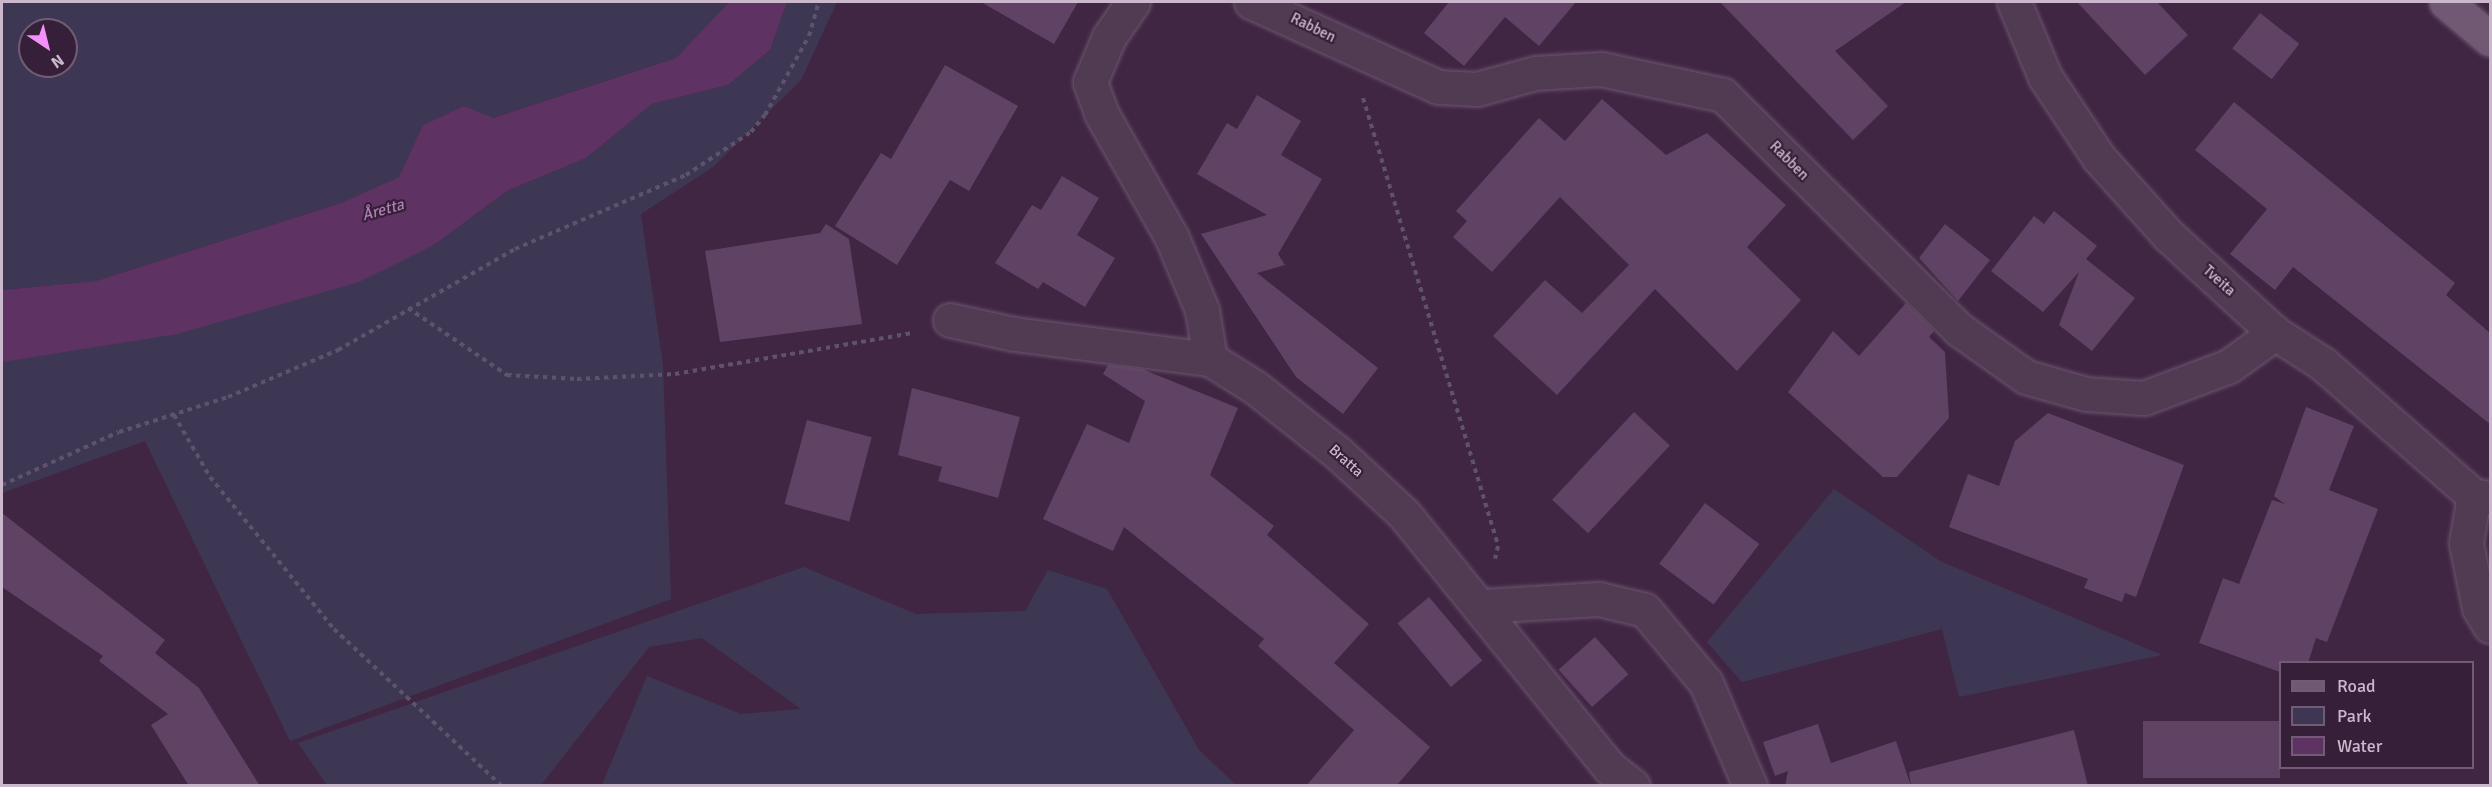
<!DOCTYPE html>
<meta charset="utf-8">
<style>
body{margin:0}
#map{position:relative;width:2492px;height:787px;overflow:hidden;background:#412644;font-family:Signika,sans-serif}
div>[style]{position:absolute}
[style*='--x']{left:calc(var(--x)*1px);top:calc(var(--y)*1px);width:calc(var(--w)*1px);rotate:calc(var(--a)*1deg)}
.green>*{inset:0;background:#3e3753}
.water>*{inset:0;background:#5e3262}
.building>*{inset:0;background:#604264;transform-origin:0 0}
.path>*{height:4px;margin-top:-2px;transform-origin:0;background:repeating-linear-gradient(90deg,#5e536c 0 4.5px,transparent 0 9px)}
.roads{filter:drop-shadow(0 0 2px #6c566e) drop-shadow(0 0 2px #6c566e)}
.minor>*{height:33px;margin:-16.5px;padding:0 16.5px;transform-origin:16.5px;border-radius:16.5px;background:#513b53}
.major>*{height:33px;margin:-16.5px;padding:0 16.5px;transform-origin:16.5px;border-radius:16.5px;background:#715973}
span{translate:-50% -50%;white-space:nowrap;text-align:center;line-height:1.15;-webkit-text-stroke:4.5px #361f39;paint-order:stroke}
.street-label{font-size:15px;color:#ccb8cd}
.water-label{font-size:16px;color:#af7eb4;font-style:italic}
.frame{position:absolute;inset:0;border:3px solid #ccb8cd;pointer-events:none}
.legend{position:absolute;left:2279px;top:661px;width:195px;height:108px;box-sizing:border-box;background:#361f39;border:2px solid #725c74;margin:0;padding:8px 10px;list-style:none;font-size:18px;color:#ccb8cd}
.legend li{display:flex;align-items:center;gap:12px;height:30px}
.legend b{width:30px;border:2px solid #725c74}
.north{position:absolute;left:18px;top:18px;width:60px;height:60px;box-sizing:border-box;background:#361f39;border:2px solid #725c74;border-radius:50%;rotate:145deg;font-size:16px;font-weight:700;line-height:24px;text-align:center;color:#ccb8cd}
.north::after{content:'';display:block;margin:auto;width:21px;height:27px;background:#f48ffb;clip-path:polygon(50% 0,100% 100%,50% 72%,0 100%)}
</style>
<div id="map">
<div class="green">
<div style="clip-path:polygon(evenodd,2px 2px,729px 2px,676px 58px,492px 118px,464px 106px,423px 125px,399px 177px,341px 203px,96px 281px,2px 290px,2px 2px,30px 30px,66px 30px,66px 66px,30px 66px,30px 30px)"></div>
<div style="clip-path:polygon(787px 2px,837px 2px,801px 80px,713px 167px,641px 214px,663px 365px,671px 599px,290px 741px,145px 441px,2px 493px,2px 362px,434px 245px,507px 191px,586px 158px,652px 104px,728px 85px,770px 50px)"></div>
<div style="clip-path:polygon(1834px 489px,1940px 561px,2162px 655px,1959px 697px,1942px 629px,1742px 682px,1707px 642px)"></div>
<div style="clip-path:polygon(804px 567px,916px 614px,1025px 611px,1048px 570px,1107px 589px,1199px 750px,1236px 785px,602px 785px,647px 676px,741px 714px,801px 709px,702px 638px,649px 647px,541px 785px,327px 785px,298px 743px)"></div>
</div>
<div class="water">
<div style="clip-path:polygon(729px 2px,787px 2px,770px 50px,728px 85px,652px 104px,586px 158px,507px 191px,434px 245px,359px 282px,177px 334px,2px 362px,2px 290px,96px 281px,341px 203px,399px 177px,423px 125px,464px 106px,493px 118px,676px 58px)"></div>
</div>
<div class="building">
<div style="clip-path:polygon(981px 2px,1078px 2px,1054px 44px)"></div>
<div style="clip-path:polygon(1449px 2px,1576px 2px,1539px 46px,1505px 17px,1464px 66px,1424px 33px)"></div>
<div style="clip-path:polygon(1720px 2px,1906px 2px,1835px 51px,1888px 106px,1853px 140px)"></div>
<div style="clip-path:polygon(2077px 2px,2157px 2px,2188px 35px,2145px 75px)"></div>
<div style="left:2260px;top:13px;width:50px;height:45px;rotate:38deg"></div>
<div style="clip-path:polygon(945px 65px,1018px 106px,969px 191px,950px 180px,897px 265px,835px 226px,881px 153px,891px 159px)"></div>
<div style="clip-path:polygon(1257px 95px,1301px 121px,1281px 155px,1322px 179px,1278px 254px,1285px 265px,1257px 273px,1378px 368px,1343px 414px,1296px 377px,1201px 234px,1267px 215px,1197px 174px,1227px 123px,1237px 129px)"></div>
<div style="clip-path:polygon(1602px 99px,1666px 155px,1707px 133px,1786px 205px,1747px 247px,1801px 300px,1737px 371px,1655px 289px,1557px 395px,1493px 336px,1545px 280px,1582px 313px,1629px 265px,1560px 197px,1492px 272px,1453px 237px,1467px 221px,1456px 211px,1539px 118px,1565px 141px)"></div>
<div style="clip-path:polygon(2234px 102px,2455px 283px,2446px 295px,2490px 333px,2490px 424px,2293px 267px,2275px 290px,2230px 254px,2267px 209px,2195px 150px)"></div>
<div style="clip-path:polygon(1062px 176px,1099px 198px,1077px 235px,1115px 258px,1085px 307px,1043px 282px,1038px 289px,995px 263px,1032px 205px,1041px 210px)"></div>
<div style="clip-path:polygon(2054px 211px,2097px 246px,2086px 259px,2135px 298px,2092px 351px,2059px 325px,2079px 272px,2043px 312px,1991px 271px,2034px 216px,2044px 224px)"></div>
<div style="clip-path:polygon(826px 224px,849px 239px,862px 324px,720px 342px,705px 251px,820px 233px)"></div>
<div style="clip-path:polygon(1945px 224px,1990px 260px,1958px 301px,1919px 258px)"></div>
<div style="clip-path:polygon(1906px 303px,1934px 331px,1929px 337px,1945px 352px,1949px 418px,1897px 477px,1883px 477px,1788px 392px,1833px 331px,1859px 356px)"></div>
<div style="clip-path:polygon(1108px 365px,1142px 369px,1238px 408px,1210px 475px,1274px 526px,1267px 535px,1369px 624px,1334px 663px,1430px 747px,1396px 786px,1306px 786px,1354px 730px,1258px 646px,1264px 639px,1124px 527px,1113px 551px,1043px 519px,1087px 424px,1129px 443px,1145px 401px,1103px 374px)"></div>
<div style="clip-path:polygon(912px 388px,1020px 417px,998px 498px,938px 481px,942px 467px,898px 455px)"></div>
<div style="clip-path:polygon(2306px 407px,2354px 426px,2329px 490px,2378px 509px,2327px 642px,2316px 638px,2308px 663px,2280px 663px,2280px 672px,2199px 643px,2223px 578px,2239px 584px,2272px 500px,2285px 504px,2274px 496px)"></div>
<div style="left:1634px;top:412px;width:49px;height:120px;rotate:43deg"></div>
<div style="clip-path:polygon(2048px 413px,2184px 465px,2136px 597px,2125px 593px,2122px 602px,2084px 588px,2088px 579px,1949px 527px,1968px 474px,1999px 486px,2015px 441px)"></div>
<div style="left:807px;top:420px;width:67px;height:87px;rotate:15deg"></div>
<div style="left:1705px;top:503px;width:68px;height:76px;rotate:37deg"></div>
<div style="clip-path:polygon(2px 513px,165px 640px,155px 653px,199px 688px,260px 786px,189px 786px,151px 725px,168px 714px,99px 661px,103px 656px,2px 587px)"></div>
<div style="left:1429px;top:597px;width:83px;height:41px;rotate:50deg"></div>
<div style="left:1595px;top:637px;width:50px;height:49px;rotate:48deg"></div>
<div style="left:2280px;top:721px;width:57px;height:137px;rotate:90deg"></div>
<div style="clip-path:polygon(1818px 724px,1831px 763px,1896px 741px,1911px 786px,1785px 786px,1788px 771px,1775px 776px,1763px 742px)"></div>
<div style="clip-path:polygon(2074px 730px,2088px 786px,1911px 786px,1909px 772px)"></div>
</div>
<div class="path">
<div style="--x:1363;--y:98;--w:468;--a:73.2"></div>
<div style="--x:1498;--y:546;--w:13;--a:103"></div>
<div style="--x:408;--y:308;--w:120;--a:34.1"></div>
<div style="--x:507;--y:375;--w:70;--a:3.3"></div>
<div style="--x:577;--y:379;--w:98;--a:-2.9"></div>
<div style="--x:675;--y:374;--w:241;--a:-9.8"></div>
<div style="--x:174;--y:415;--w:72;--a:59.9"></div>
<div style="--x:210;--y:477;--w:196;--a:50.8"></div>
<div style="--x:334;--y:629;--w:230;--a:43.1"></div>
<div style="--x:2;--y:485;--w:128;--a:-24.4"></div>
<div style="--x:119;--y:432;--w:114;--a:-17.8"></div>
<div style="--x:228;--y:397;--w:120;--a:-23.1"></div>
<div style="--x:338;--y:350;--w:204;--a:-29.7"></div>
<div style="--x:515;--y:249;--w:186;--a:-23.4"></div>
<div style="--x:686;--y:175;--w:78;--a:-33.5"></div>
<div style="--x:751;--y:132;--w:22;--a:-51"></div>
<div style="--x:765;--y:115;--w:90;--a:-60.9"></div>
<div style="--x:809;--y:36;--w:35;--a:-74"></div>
</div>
<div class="roads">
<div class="minor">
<div style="--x:1133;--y:2;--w:42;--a:124.4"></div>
<div style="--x:1109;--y:37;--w:49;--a:112.9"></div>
<div style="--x:1090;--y:82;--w:33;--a:70"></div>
<div style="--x:1101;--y:113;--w:144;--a:60.4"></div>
<div style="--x:1172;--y:238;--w:78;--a:67.4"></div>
<div style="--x:1202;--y:310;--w:50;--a:80.7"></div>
<div style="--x:1251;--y:2;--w:205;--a:24.4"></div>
<div style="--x:1438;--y:87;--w:39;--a:3"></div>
<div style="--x:1477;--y:89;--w:60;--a:-15.4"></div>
<div style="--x:1535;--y:73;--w:66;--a:-3.5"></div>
<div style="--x:1601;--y:69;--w:125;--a:12"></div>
<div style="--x:1723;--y:95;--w:334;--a:44.8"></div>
<div style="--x:1960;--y:330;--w:81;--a:35.5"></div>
<div style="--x:2026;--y:377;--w:62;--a:15.8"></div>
<div style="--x:2086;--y:394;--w:58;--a:3.9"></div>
<div style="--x:2144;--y:398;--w:91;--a:-20.6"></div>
<div style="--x:2229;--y:366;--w:57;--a:-35.7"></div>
<div style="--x:2014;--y:2;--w:81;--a:67.5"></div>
<div style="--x:2045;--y:77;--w:97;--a:56.3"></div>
<div style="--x:2099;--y:158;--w:103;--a:48.1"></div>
<div style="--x:2168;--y:235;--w:145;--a:42.5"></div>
<div style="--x:2275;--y:333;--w:57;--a:32.9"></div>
<div style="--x:2323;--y:364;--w:201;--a:41.2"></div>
<div style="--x:2474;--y:496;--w:16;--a:7"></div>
<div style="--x:950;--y:320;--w:66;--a:12.3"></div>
<div style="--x:1014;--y:334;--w:198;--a:7.3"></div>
<div style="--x:1210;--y:359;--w:54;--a:32.2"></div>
<div style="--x:1256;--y:388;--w:105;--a:38.4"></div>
<div style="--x:1338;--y:453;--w:90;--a:42.7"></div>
<div style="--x:1404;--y:514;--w:327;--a:51"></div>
<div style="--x:1610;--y:768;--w:29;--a:38"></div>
<div style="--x:2474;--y:496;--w:48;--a:99.7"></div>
<div style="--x:2466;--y:543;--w:66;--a:78.7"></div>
<div style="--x:2479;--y:608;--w:21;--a:59"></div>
<div style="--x:1481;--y:606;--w:118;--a:-3.4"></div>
<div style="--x:1599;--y:599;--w:47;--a:13.4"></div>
<div style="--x:1645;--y:610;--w:95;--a:50.1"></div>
<div style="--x:1706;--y:683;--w:112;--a:66.9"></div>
</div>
<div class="major">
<div style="--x:2446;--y:2;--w:57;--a:40.1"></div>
</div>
</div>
<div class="street-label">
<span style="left:1313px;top:28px;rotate:26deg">Rabben</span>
<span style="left:1789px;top:161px;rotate:45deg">Rabben</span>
<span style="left:2219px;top:281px;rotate:42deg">Tveita</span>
<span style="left:1346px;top:461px;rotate:42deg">Bratta</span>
</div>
<div class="water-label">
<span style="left:383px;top:210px;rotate:-16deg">Åretta</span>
</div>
<div class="frame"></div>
<ul class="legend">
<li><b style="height:8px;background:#715973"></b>Road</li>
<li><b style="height:16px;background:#3e3753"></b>Park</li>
<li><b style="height:16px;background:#5e3262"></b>Water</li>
</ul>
<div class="north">N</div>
</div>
